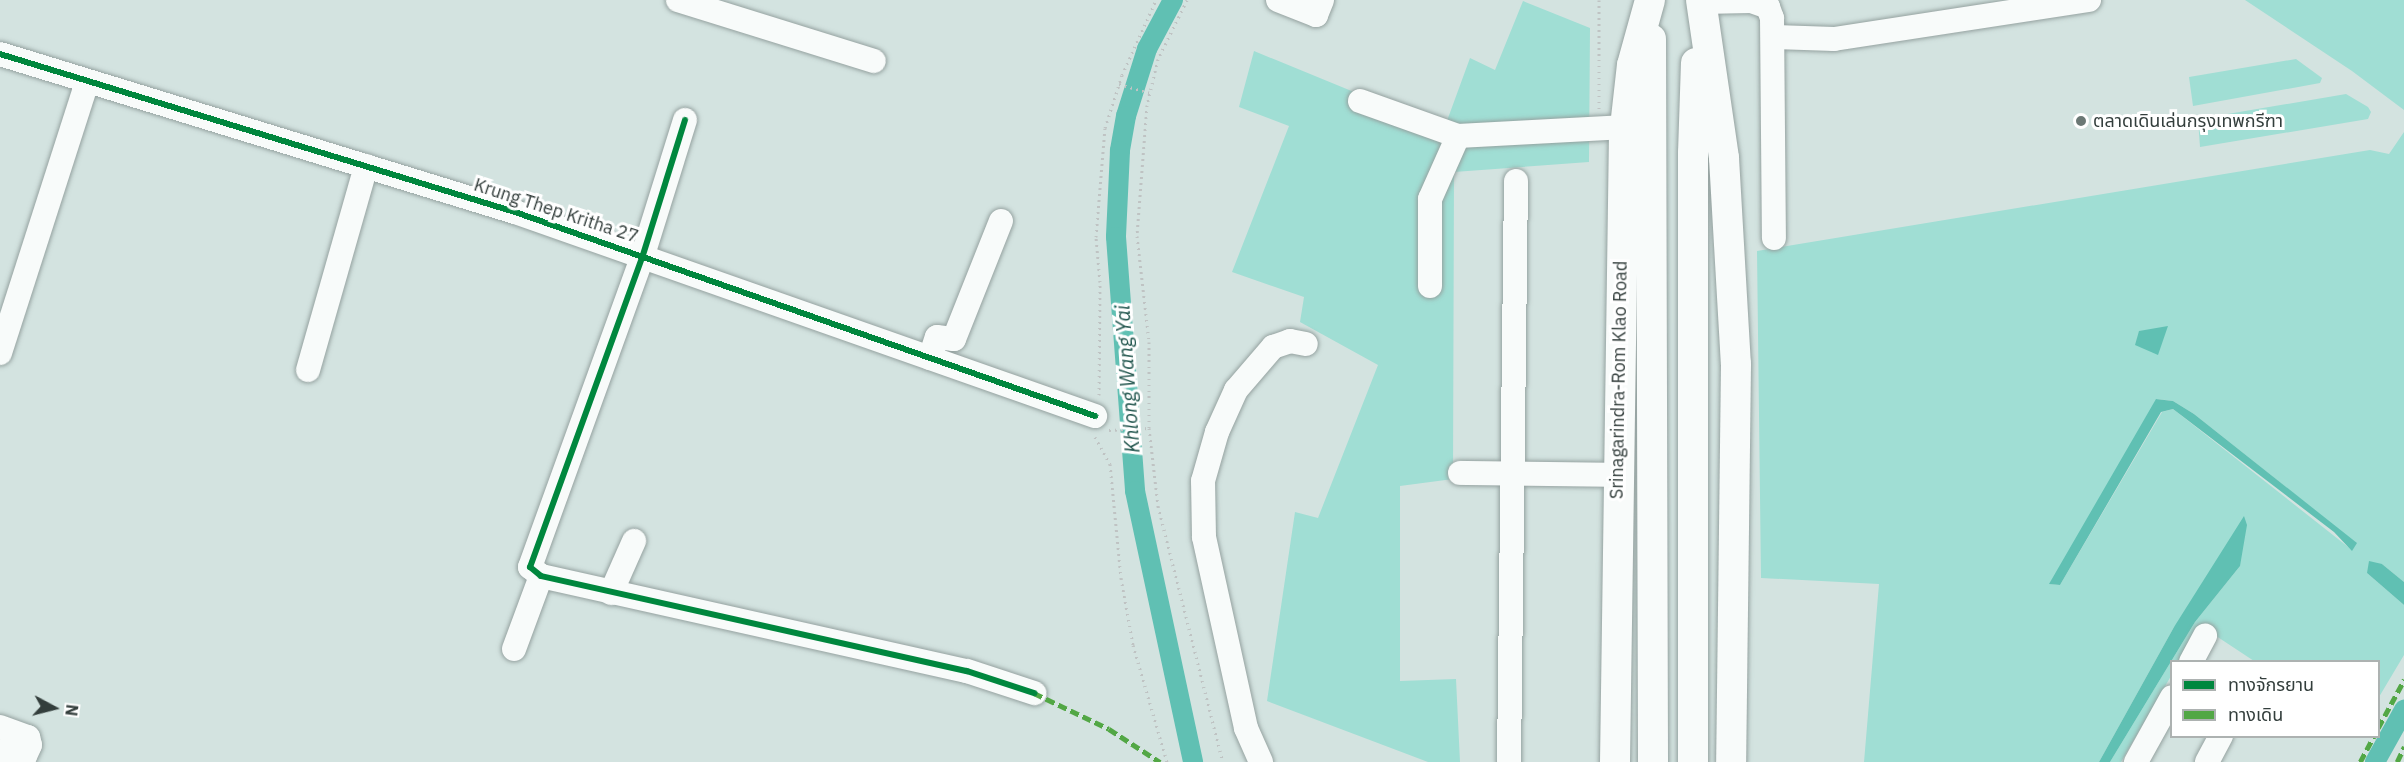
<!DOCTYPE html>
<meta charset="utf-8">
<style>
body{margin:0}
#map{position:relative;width:2404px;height:762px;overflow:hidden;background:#d3e3e0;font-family:"IBM Plex Sans","Noto Sans Thai",sans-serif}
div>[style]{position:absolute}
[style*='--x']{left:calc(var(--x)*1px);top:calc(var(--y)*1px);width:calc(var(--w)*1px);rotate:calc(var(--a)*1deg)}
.green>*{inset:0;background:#a0ded4}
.water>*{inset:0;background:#60c0b3}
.canal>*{height:20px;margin:-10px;padding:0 10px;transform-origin:10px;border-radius:10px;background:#60c0b3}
.path>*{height:3px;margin-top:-1.5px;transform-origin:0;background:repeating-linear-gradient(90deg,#bfc3c3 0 1.5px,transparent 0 6px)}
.roads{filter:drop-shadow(0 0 2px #95a2a0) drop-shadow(0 0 2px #95a2a0)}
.minor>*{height:24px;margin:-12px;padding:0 12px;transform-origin:12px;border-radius:12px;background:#f8fbfa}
.major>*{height:30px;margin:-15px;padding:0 15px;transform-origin:15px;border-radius:15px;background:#f8fbfa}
.quiet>*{height:4.5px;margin-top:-2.25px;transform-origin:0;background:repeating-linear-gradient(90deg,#52a745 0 9px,transparent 0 13.5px)}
.cycleway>*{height:6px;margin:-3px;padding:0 3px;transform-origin:3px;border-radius:3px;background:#00873e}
.dots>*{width:16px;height:16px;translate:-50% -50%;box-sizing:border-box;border:3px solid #fff;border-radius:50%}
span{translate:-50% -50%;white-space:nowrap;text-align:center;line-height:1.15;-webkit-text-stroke:6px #fff;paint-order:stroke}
.poi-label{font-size:18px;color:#333e3c}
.left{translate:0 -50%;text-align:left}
.street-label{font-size:18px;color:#333e3c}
.water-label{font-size:20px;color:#22564e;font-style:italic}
.legend{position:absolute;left:2170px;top:660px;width:210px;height:78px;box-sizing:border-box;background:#fff;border:2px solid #adb2b1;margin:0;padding:8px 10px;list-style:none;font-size:18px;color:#333e3c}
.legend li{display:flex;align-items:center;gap:12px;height:30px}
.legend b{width:30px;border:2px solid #adb2b1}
.north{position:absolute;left:24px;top:678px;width:60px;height:60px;-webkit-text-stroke:4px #fff;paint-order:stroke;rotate:97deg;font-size:16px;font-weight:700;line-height:24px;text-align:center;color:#333e3c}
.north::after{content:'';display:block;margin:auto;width:21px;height:27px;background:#333e3c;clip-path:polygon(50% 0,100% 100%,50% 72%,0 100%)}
</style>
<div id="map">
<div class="green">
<div style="clip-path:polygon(2245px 0,2404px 0,2404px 110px,2352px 71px)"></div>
<div style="clip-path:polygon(1523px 1px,1590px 28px,1589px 162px,1454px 172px,1453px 479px,1400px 486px,1400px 681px,1456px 679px,1460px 762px,1428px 762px,1267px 701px,1295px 512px,1318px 518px,1378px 365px,1300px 322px,1304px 297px,1232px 272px,1289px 126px,1239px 107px,1254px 51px,1444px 129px,1470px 58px,1495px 70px)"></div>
<div style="clip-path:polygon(2296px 59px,2322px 78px,2320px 83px,2193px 106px,2189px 77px)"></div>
<div style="clip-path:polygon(2346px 94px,2368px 107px,2371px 112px,2368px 119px,2200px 147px,2198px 119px)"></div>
<div style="clip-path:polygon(evenodd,2404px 132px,2404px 582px,2382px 564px,2367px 573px,2404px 605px,2404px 655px,2379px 697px,2378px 662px,2254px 661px,2201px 626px,2180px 661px,2172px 662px,2171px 676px,2121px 762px,2110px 762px,2195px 622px,2240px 566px,2174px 627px,2099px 762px,1864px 762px,1879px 584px,1761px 578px,1757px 251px,2370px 150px,2389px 154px,2404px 132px,2157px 399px,2173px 401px,2194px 414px,2356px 543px,2352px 550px,2173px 409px,2162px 412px,2060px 585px,2050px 584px,2157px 399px)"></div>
</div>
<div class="water">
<div style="clip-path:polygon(2168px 326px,2158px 355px,2135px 345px,2139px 331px)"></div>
<div style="clip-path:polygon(2156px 399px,2173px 401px,2194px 414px,2357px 543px,2352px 551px,2334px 532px,2173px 409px,2161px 412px,2060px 585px,2049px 584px)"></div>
<div style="clip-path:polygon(2244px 516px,2247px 525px,2240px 566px,2195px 622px,2110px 762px,2099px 762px,2174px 627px)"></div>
<div style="clip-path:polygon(2369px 561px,2382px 564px,2404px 582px,2404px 605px,2367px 573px)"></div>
</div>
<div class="canal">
<div style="--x:1173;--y:0;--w:55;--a:118"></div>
<div style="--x:1147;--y:49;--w:70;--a:107.4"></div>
<div style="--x:1126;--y:116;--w:36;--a:100"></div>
<div style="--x:1120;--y:151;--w:86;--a:92.7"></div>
<div style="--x:1116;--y:237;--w:255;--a:85.7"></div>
<div style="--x:1135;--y:491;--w:277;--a:77.9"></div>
<div style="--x:2375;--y:762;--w:60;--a:-60.9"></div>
</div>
<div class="path">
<div style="--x:1187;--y:0;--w:66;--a:116.2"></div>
<div style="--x:1158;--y:59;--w:47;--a:103.4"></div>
<div style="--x:1147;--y:105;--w:131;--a:94.4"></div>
<div style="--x:1137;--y:236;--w:107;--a:83.5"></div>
<div style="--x:1149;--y:342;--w:86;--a:90"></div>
<div style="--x:1149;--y:428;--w:79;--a:83.4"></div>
<div style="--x:1158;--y:506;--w:264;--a:75.8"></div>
<div style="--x:1119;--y:84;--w:32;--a:16"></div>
<div style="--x:1599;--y:109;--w:109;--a:-90"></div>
<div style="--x:1099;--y:395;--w:113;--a:-89.5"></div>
<div style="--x:1100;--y:282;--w:45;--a:-95.1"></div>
<div style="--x:1096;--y:237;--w:109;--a:-85.3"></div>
<div style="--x:1105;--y:128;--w:56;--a:-72.2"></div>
<div style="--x:1122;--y:75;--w:82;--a:-65.6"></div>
<div style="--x:1109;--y:430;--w:40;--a:-2.9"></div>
<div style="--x:1095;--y:437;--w:31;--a:61"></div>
<div style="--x:1110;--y:464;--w:115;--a:84.5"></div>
<div style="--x:1121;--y:578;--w:68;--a:79.8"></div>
<div style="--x:1133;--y:645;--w:122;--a:73.8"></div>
</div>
<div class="roads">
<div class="minor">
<div style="--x:678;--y:0;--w:205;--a:17.3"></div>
<div style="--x:1278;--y:0;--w:41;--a:21.5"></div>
<div style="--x:1316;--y:15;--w:16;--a:-68"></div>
<div style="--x:1701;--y:2;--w:50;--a:-1.1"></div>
<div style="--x:1751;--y:1;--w:18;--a:19"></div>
<div style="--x:1768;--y:7;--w:12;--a:70"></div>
<div style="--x:1772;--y:18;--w:220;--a:89.5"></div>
<div style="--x:1775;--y:37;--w:59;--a:1.9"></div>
<div style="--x:1834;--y:39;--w:258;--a:-8.7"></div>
<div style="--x:0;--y:54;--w:539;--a:17.06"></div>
<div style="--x:515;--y:212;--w:615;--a:19.38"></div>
<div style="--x:1360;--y:101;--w:104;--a:19.7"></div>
<div style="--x:1458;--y:136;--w:168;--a:-3.1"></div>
<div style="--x:685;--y:120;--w:141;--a:107.3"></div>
<div style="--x:643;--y:255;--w:332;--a:109.9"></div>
<div style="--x:530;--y:567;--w:14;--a:39"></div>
<div style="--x:541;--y:576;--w:436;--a:12.6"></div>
<div style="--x:967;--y:671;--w:71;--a:18.2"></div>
<div style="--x:1430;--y:286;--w:87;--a:-90"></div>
<div style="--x:1430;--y:199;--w:69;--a:-66"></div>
<div style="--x:0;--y:353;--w:285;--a:-72.2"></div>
<div style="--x:930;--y:358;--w:22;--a:-72"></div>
<div style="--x:937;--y:337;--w:17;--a:7"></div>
<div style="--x:954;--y:339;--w:127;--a:-68.3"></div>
<div style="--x:308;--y:370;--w:212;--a:-74.1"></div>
<div style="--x:1460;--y:473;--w:157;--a:0.7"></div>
<div style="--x:611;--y:593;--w:57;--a:-66.1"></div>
<div style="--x:514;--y:649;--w:78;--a:-69.7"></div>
<div style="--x:2191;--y:662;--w:30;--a:-62"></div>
<div style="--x:0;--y:727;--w:30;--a:20"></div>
<div style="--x:28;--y:737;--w:8;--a:76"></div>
<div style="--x:30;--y:745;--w:12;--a:114"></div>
<div style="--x:25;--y:756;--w:25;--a:-169"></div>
<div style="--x:1261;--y:762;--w:37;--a:-114"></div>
<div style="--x:1246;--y:728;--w:196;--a:-102.4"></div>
<div style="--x:1204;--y:537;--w:56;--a:-91"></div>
<div style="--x:1203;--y:481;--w:51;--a:-74.1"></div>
<div style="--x:1217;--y:432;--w:46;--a:-65.7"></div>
<div style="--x:1236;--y:390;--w:57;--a:-49.3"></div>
<div style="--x:1273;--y:347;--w:18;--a:-19"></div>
<div style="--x:1290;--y:341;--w:16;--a:11"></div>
<div style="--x:1509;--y:762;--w:581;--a:-89.31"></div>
<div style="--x:2136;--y:762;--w:74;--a:-61"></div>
<div style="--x:2207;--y:762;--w:30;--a:-62"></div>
</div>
<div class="major">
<div style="--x:1701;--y:0;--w:160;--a:81.7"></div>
<div style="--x:1724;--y:158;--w:206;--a:86.7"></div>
<div style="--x:1736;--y:364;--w:398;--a:90.7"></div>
<div style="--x:1651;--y:39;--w:723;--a:89.84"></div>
<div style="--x:1615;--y:762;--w:626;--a:-89.18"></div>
<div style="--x:1624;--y:136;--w:71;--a:-83.6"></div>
<div style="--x:1632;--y:65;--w:67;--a:-74.5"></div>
<div style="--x:1693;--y:762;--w:609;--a:-90"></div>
<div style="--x:1693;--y:153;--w:90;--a:-88.1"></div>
</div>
</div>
<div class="quiet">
<div style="--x:1034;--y:693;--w:83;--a:25.6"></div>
<div style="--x:1109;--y:729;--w:61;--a:32.9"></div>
<div style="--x:2378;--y:728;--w:55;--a:-61.6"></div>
<div style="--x:2360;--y:762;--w:30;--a:-62"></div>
<div style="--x:2397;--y:762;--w:17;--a:-65"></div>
</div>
<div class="cycleway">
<div style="--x:0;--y:54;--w:539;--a:17.06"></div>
<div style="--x:515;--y:212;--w:615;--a:19.38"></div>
<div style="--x:685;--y:120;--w:141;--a:107.3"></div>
<div style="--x:643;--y:255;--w:332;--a:109.9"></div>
<div style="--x:530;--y:567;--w:14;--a:39"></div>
<div style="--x:541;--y:576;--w:436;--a:12.6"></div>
<div style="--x:967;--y:671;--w:71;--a:18.2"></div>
</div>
<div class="dots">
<div style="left:2081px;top:121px;background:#6b7875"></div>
</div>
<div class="poi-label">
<span class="left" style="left:2093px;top:121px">ตลาดเดินเล่นกรุงเทพกรีฑา</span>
</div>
<div class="street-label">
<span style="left:556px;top:211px;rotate:18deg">Krung Thep Kritha 27</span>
<span style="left:1619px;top:380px;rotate:-89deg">Srinagarindra-Rom Klao Road</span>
</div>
<div class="water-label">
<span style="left:1127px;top:379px;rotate:-94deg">Khlong Wang Yai</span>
</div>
<ul class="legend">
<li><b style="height:8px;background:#00873e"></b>ทางจักรยาน</li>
<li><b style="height:8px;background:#52a745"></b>ทางเดิน</li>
</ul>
<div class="north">N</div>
</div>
